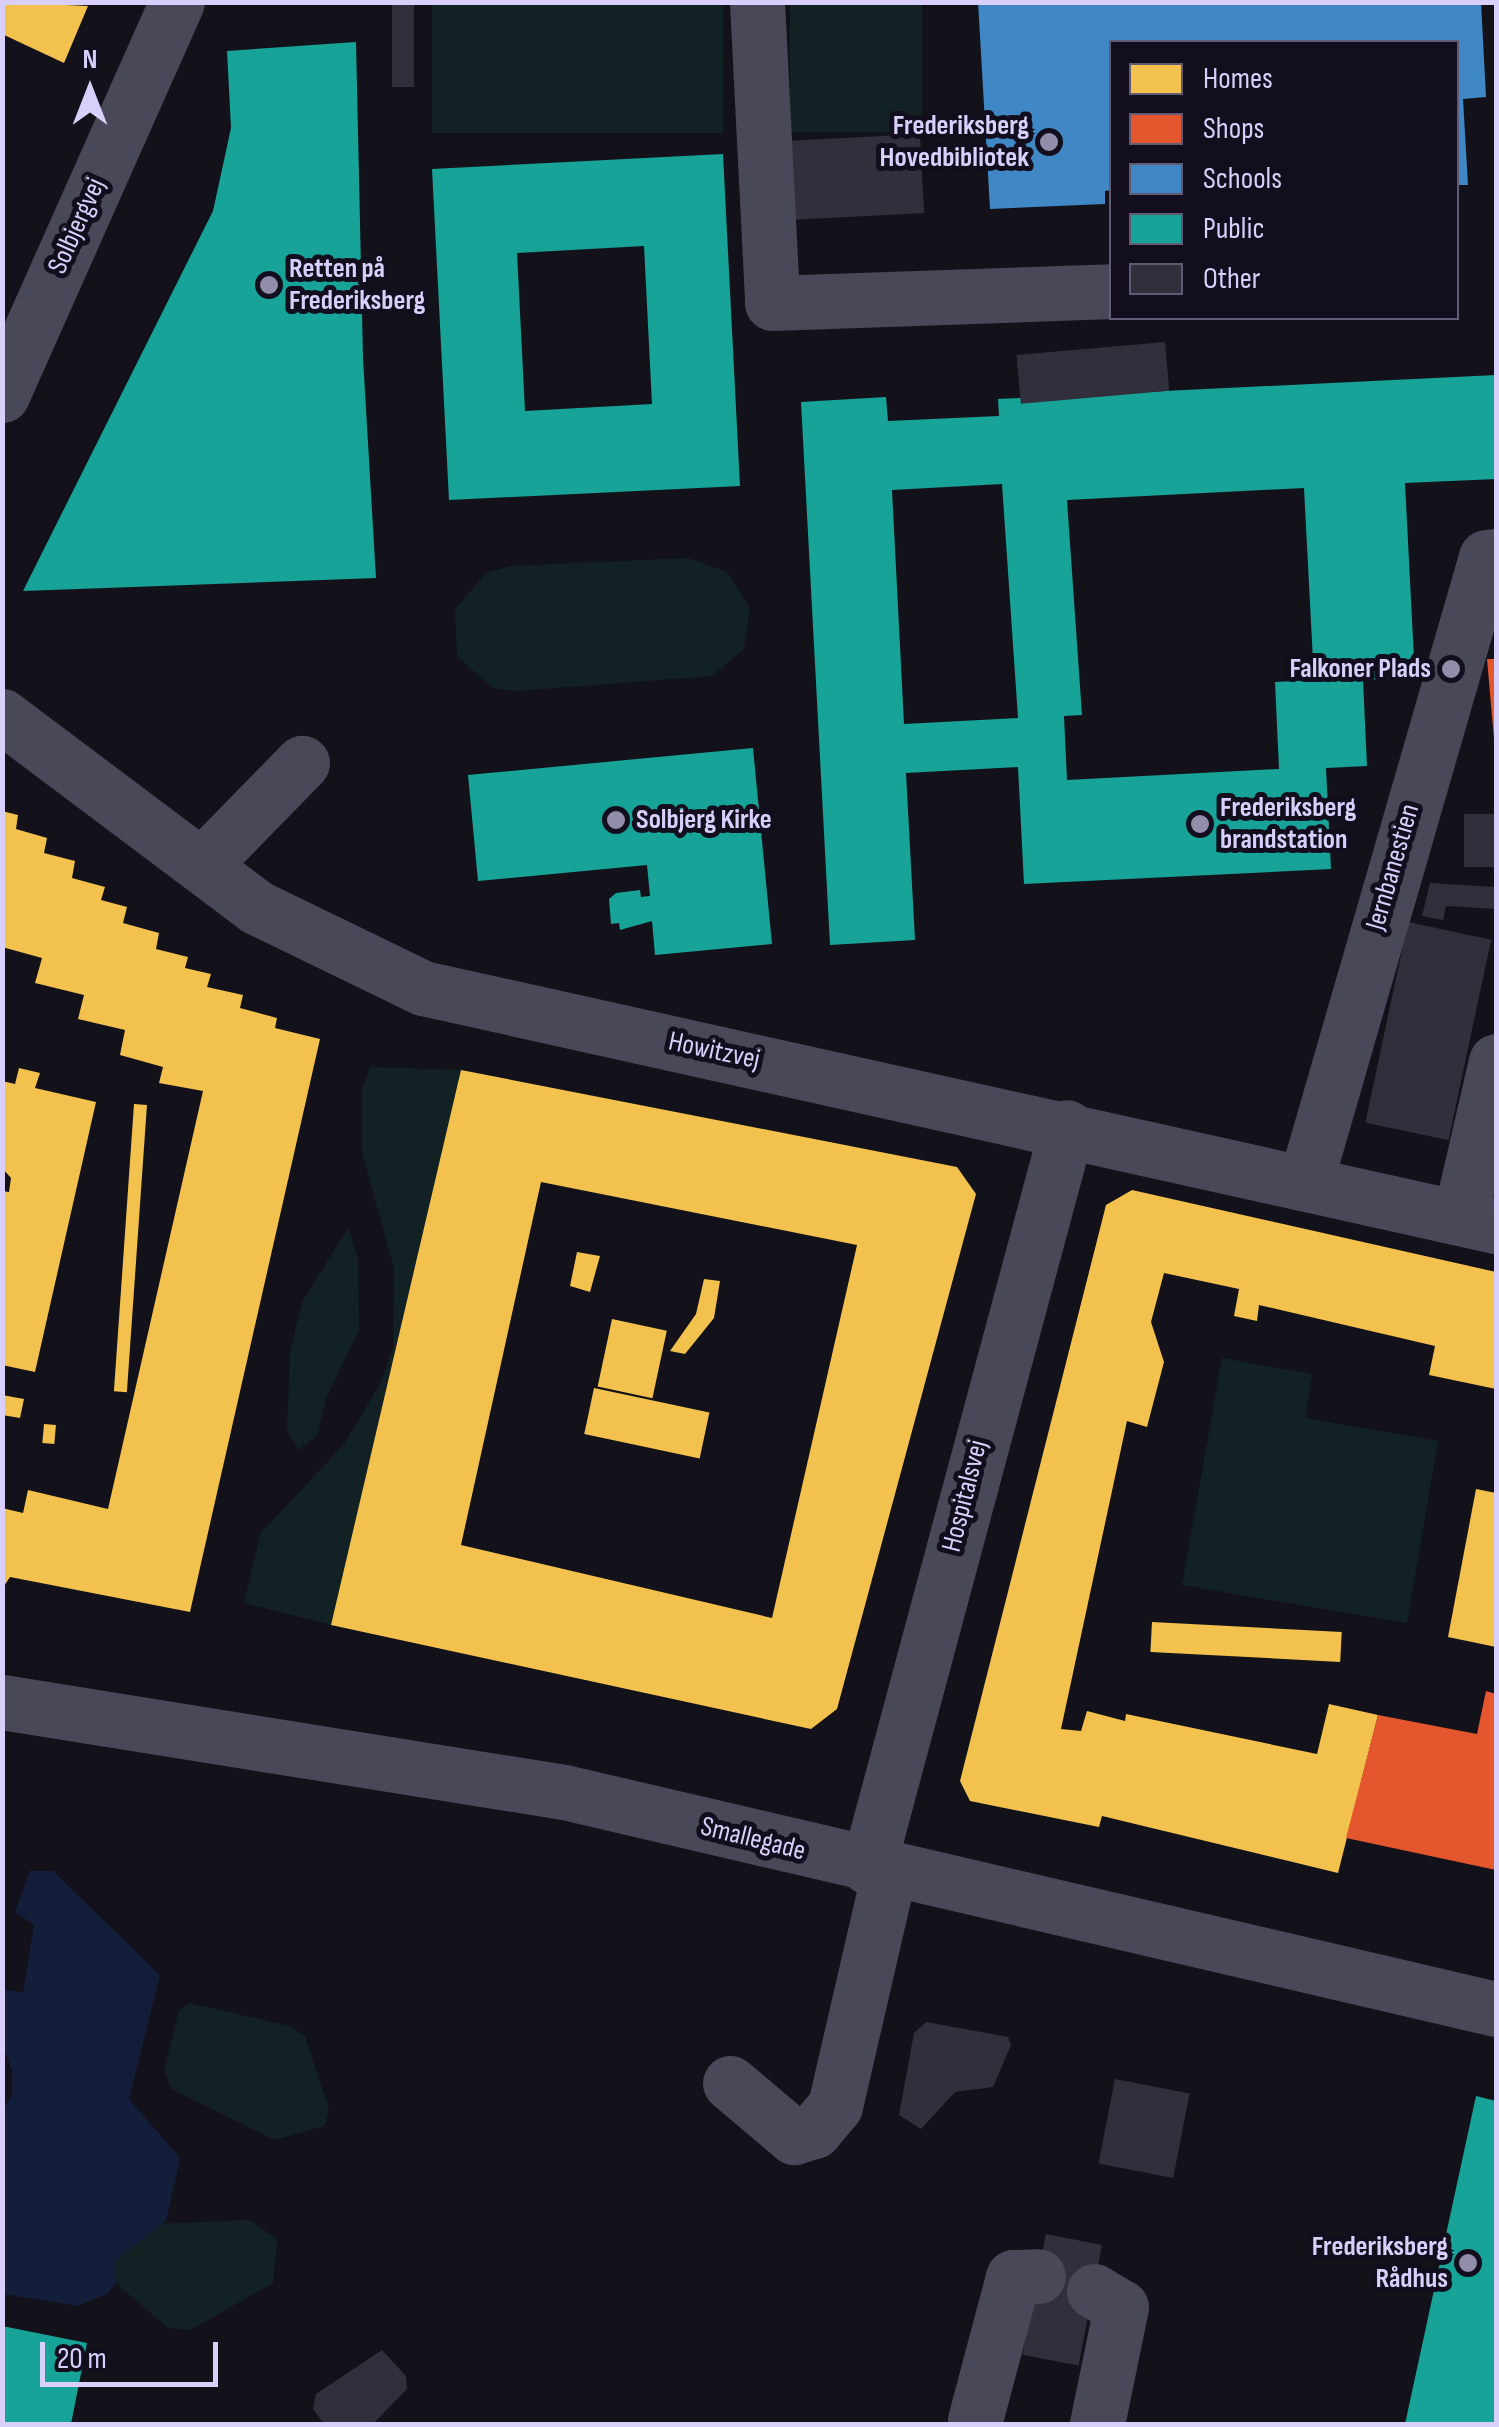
<!DOCTYPE html>
<meta charset="utf-8">
<style>
body{margin:0}
#map{position:relative;width:1499px;height:2427px;overflow:hidden;background:#13121a;font-family:"Sofia Sans Condensed",sans-serif}
div>[style]{position:absolute}
[style*='--x']{left:calc(var(--x)*1px);top:calc(var(--y)*1px);width:calc(var(--w)*1px);rotate:calc(var(--a)*1deg)}
.green>*{inset:0;background:#122224;transform-origin:0 0}
.water>*{inset:0;background:#121e3a}
.homes>*{inset:0;background:#f2c14e;transform-origin:0 0}
.shops>*{inset:0;background:#e4572e}
.schools>*{inset:0;background:#3f88c5}
.public>*{inset:0;background:#17a398}
.building>*{inset:0;background:#322f3c;transform-origin:0 0}
.minor>*{height:55px;margin:-27.5px;padding:0 27.5px;transform-origin:27.5px;border-radius:27.5px;background:#494859}
.dots>*{width:28px;height:28px;translate:-50% -50%;box-sizing:border-box;border:5px solid #120e1d;border-radius:50%}
span{translate:-50% -50%;white-space:nowrap;text-align:center;line-height:1.15;-webkit-text-stroke:10px #120e1d;paint-order:stroke}
.poi-label{font-size:28px;color:#d8cffa;font-weight:700}
.right{translate:-100% -50%;text-align:right}
.left{translate:0 -50%;text-align:left}
.street-label{font-size:28px;color:#d8cffa}
.frame{position:absolute;inset:0;border:5px solid #d8cffa;pointer-events:none}
.legend{position:absolute;left:1109px;top:40px;width:350px;height:280px;box-sizing:border-box;background:#120e1d;border:2px solid #615b75;margin:0;padding:12px 18px;list-style:none;font-size:30px;color:#d8cffa}
.legend li{display:flex;align-items:center;gap:20px;height:50px}
.legend b{width:50px;border:2px solid #615b75}
.north{position:absolute;left:40px;top:40px;width:100px;height:100px;-webkit-text-stroke:8px #120e1d;paint-order:stroke;rotate:0deg;font-size:28px;font-weight:700;line-height:40px;text-align:center;color:#d8cffa}
.north::after{content:'';display:block;margin:auto;width:35px;height:45px;background:#d8cffa;clip-path:polygon(50% 0,100% 100%,50% 72%,0 100%)}
.scale{position:absolute;left:40px;top:2342px;width:178px;height:45px;box-sizing:border-box;border:5px solid #d8cffa;border-top:0;padding-left:12px;font-size:30px;line-height:35px;white-space:nowrap;color:#d8cffa;-webkit-text-stroke:8px #120e1d;paint-order:stroke}
</style>
<div id="map">
<div class="green">
<div style="left:432px;top:3px;width:291px;height:130px"></div>
<div style="left:790px;top:3px;width:132px;height:129px"></div>
<div style="clip-path:polygon(688px 558px,727px 572px,750px 608px,744px 649px,712px 676px,517px 691px,493px 688px,457px 656px,455px 609px,486px 573px,510px 566px)"></div>
<div style="clip-path:polygon(370px 1067px,461px 1070px,331px 1625px,244px 1603px,260px 1534px,344px 1444px,380px 1384px,393px 1348px,394px 1268px,362px 1152px,362px 1090px)"></div>
<div style="clip-path:polygon(348px 1228px,358px 1259px,359px 1330px,326px 1399px,317px 1436px,298px 1450px,287px 1430px,290px 1354px,302px 1302px)"></div>
<div style="clip-path:polygon(1222px 1358px,1312px 1374px,1305px 1418px,1438px 1441px,1407px 1623px,1182px 1585px)"></div>
<div style="clip-path:polygon(189px 2003px,290px 2026px,305px 2036px,329px 2109px,324px 2126px,275px 2140px,171px 2089px,164px 2070px,179px 2010px)"></div>
<div style="clip-path:polygon(250px 2220px,277px 2239px,273px 2283px,190px 2330px,168px 2328px,116px 2283px,116px 2260px,156px 2224px)"></div>
</div>
<div class="water">
<div style="clip-path:polygon(30px 1871px,53px 1871px,160px 1975px,129px 2099px,180px 2158px,166px 2221px,116px 2260px,116px 2283px,108px 2293px,78px 2306px,3px 2294px,2px 2109px,12px 2096px,12px 2070px,3px 2046px,3px 1989px,23px 1993px,34px 1925px,15px 1912px)"></div>
</div>
<div class="homes">
<div style="clip-path:polygon(2px 2px,88px 6px,64px 63px,2px 34px)"></div>
<div style="clip-path:polygon(2px 811px,18px 815px,16px 829px,47px 838px,44px 853px,75px 861px,72px 878px,105px 887px,101px 900px,127px 907px,123px 923px,159px 933px,156px 949px,188px 957px,185px 968px,211px 974px,207px 987px,243px 995px,240px 1008px,277px 1018px,275px 1028px,320px 1039px,190px 1612px,10px 1577px,2px 1589px,2px 1508px,23px 1513px,28px 1490px,108px 1509px,203px 1091px,159px 1083px,163px 1067px,120px 1055px,125px 1030px,78px 1019px,84px 995px,35px 983px,42px 958px,2px 947px)"></div>
<div style="clip-path:polygon(19px 1068px,40px 1073px,35px 1088px,96px 1102px,35px 1372px,2px 1365px,2px 1191px,9px 1192px,11px 1178px,2px 1168px,2px 1081px,15px 1084px)"></div>
<div style="clip-path:polygon(evenodd,461px 1070px,957px 1167px,976px 1194px,837px 1709px,811px 1729px,331px 1625px,461px 1070px,541px 1182px,857px 1245px,772px 1618px,461px 1545px,541px 1182px)"></div>
<div style="left:134px;top:1104px;width:13px;height:288px;rotate:4deg"></div>
<div style="clip-path:polygon(1132px 1190px,1496px 1272px,1496px 1389px,1429px 1375px,1435px 1346px,1259px 1305px,1257px 1321px,1234px 1316px,1239px 1289px,1164px 1273px,1151px 1322px,1164px 1362px,1147px 1427px,1127px 1421px,1061px 1729px,1081px 1731px,1087px 1711px,1125px 1721px,1126px 1714px,1317px 1754px,1329px 1704px,1378px 1715px,1338px 1873px,1102px 1816px,1099px 1827px,970px 1801px,960px 1781px,1106px 1205px)"></div>
<div style="clip-path:polygon(577px 1252px,600px 1256px,590px 1292px,570px 1286px)"></div>
<div style="clip-path:polygon(704px 1279px,720px 1281px,714px 1318px,685px 1354px,670px 1351px,696px 1314px)"></div>
<div style="left:612px;top:1319px;width:56px;height:69px;rotate:12deg"></div>
<div style="left:594px;top:1388px;width:118px;height:47px;rotate:12deg"></div>
<div style="clip-path:polygon(2px 1395px,24px 1399px,20px 1418px,2px 1415px)"></div>
<div style="left:44px;top:1424px;width:12px;height:19px;rotate:5deg"></div>
<div style="clip-path:polygon(1476px 1489px,1496px 1493px,1496px 1647px,1448px 1637px)"></div>
<div style="left:1152px;top:1622px;width:190px;height:30px;rotate:3deg"></div>
</div>
<div class="shops">
<div style="clip-path:polygon(1487px 659px,1496px 659px,1496px 739px,1494px 739px)"></div>
<div style="clip-path:polygon(1486px 1691px,1496px 1694px,1496px 1870px,1346px 1838px,1378px 1715px,1477px 1734px)"></div>
</div>
<div class="schools">
<div style="clip-path:polygon(978px 2px,1481px 2px,1486px 97px,1463px 99px,1468px 185px,1456px 185px,1456px 42px,1112px 42px,1112px 190px,1105px 191px,1105px 204px,990px 209px)"></div>
</div>
<div class="public">
<div style="clip-path:polygon(356px 42px,363px 358px,376px 578px,23px 591px,213px 211px,231px 128px,227px 51px)"></div>
<div style="clip-path:polygon(evenodd,723px 154px,740px 486px,449px 500px,432px 169px,723px 154px,644px 246px,652px 404px,525px 411px,517px 253px,644px 246px)"></div>
<div style="clip-path:polygon(evenodd,1496px 375px,1496px 479px,1405px 483px,1415px 678px,1363px 680px,1367px 766px,1326px 768px,1331px 869px,1024px 884px,1018px 767px,906px 773px,915px 940px,830px 945px,801px 402px,886px 397px,888px 421px,999px 416px,998px 399px,1496px 375px,1002px 484px,1018px 718px,904px 724px,892px 490px,1002px 484px,1496px 375px,1304px 488px,1314px 680px,1275px 682px,1279px 769px,1067px 780px,1064px 716px,1082px 715px,1067px 500px,1304px 488px)"></div>
<div style="clip-path:polygon(753px 748px,772px 944px,655px 955px,652px 921px,620px 930px,619px 923px,611px 924px,609px 899px,616px 893px,640px 890px,641px 897px,650px 896px,647px 865px,478px 881px,468px 775px)"></div>
<div style="clip-path:polygon(1476px 2096px,1496px 2101px,1496px 2424px,1405px 2424px)"></div>
<div style="clip-path:polygon(2px 2326px,87px 2343px,71px 2424px,2px 2424px)"></div>
</div>
<div class="building">
<div style="left:392px;top:2px;width:22px;height:85px"></div>
<div style="left:920px;top:134px;width:79px;height:130px;rotate:87deg"></div>
<div style="left:1165px;top:342px;width:49px;height:149px;rotate:85deg"></div>
<div style="left:1496px;top:814px;width:53px;height:32px;rotate:90deg"></div>
<div style="clip-path:polygon(1430px 883px,1496px 887px,1496px 909px,1446px 906px,1443px 920px,1422px 916px)"></div>
<div style="left:1408px;top:922px;width:85px;height:205px;rotate:12deg"></div>
<div style="clip-path:polygon(926px 2022px,1008px 2037px,1011px 2045px,993px 2087px,955px 2092px,921px 2129px,899px 2115px,914px 2033px)"></div>
<div style="left:1115px;top:2079px;width:76px;height:86px;rotate:11deg"></div>
<div style="left:1046px;top:2234px;width:57px;height:123px;rotate:11deg"></div>
<div style="clip-path:polygon(382px 2350px,406px 2376px,407px 2389px,373px 2424px,324px 2424px,313px 2409px,316px 2394px)"></div>
</div>
<div class="minor">
<div style="--x:757;--y:2;--w:301;--a:87.1"></div>
<div style="--x:772;--y:303;--w:340;--a:-2"></div>
<div style="--x:2;--y:395;--w:430;--a:-66"></div>
<div style="--x:2;--y:716;--w:318;--a:36.9"></div>
<div style="--x:256;--y:907;--w:186;--a:25.9"></div>
<div style="--x:423;--y:988;--w:1099;--a:12.51"></div>
<div style="--x:202;--y:865;--w:143;--a:-45.6"></div>
<div style="--x:1306;--y:1180;--w:648;--a:-73.88"></div>
<div style="--x:1486;--y:557;--w:10;--a:-6"></div>
<div style="--x:1460;--y:1217;--w:160;--a:-77"></div>
<div style="--x:2;--y:1702;--w:569;--a:9.1"></div>
<div style="--x:564;--y:1792;--w:957;--a:13.11"></div>
<div style="--x:868;--y:1867;--w:766;--a:-74.95"></div>
<div style="--x:730;--y:2083;--w:84;--a:40.2"></div>
<div style="--x:794;--y:2137;--w:21;--a:-17"></div>
<div style="--x:814;--y:2131;--w:33;--a:-50"></div>
<div style="--x:835;--y:2106;--w:240;--a:-77"></div>
<div style="--x:1094;--y:2291;--w:31;--a:31"></div>
<div style="--x:1121;--y:2307;--w:119;--a:101.6"></div>
<div style="--x:975;--y:2420;--w:148;--a:-75.1"></div>
<div style="--x:1013;--y:2277;--w:25;--a:-2"></div>
</div>
<div class="dots">
<div style="left:1049px;top:142px;background:#938dac"></div>
<div style="left:269px;top:285px;background:#938dac"></div>
<div style="left:1451px;top:669px;background:#938dac"></div>
<div style="left:616px;top:820px;background:#938dac"></div>
<div style="left:1200px;top:824px;background:#938dac"></div>
<div style="left:1468px;top:2263px;background:#938dac"></div>
</div>
<div class="poi-label">
<span class="right" style="left:1029px;top:142px">Frederiksberg<br>Hovedbibliotek</span>
<span class="left" style="left:289px;top:285px">Retten på<br>Frederiksberg</span>
<span class="right" style="left:1431px;top:669px">Falkoner Plads</span>
<span class="left" style="left:1220px;top:824px">Frederiksberg<br>brandstation</span>
<span class="left" style="left:636px;top:820px">Solbjerg Kirke</span>
<span class="right" style="left:1448px;top:2263px">Frederiksberg<br>Rådhus</span>
</div>
<div class="street-label">
<span style="left:77px;top:226px;rotate:-66deg">Solbjergvej</span>
<span style="left:1393px;top:867px;rotate:-74deg">Jernbanestien</span>
<span style="left:714px;top:1051px;rotate:12deg">Howitzvej</span>
<span style="left:965px;top:1496px;rotate:-76deg">Hospitalsvej</span>
<span style="left:753px;top:1839px;rotate:14deg">Smallegade</span>
</div>
<div class="frame"></div>
<ul class="legend">
<li><b style="height:28px;background:#f2c14e"></b>Homes</li>
<li><b style="height:28px;background:#e4572e"></b>Shops</li>
<li><b style="height:28px;background:#3f88c5"></b>Schools</li>
<li><b style="height:28px;background:#17a398"></b>Public</li>
<li><b style="height:28px;background:#322f3c"></b>Other</li>
</ul>
<div class="north">N</div>
<div class="scale">20 m</div>
</div>
